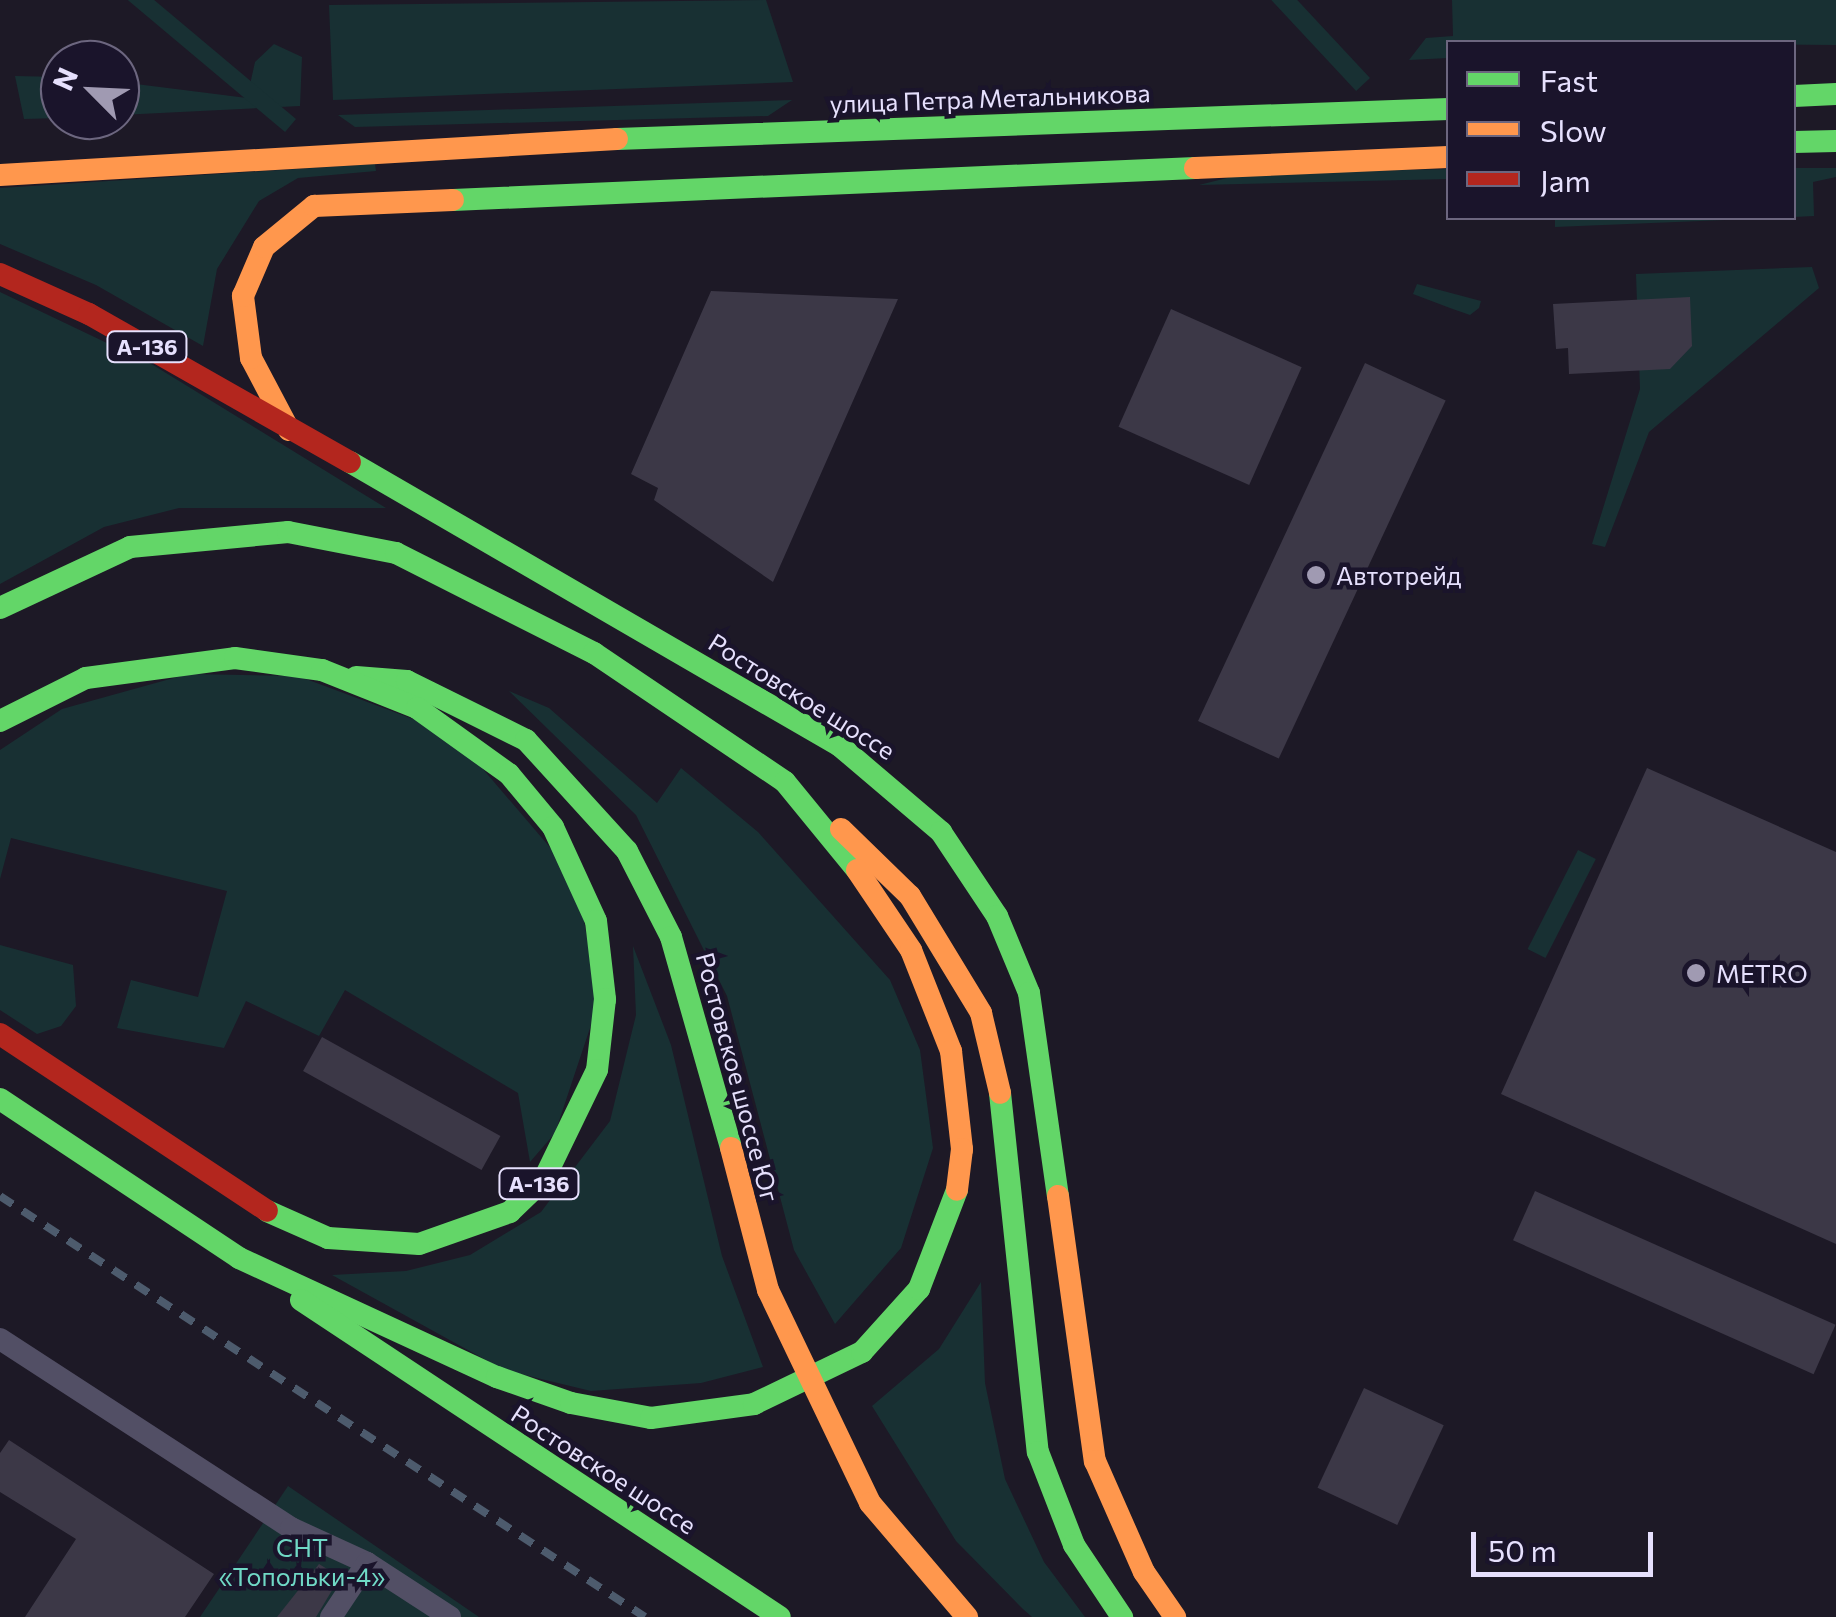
<!DOCTYPE html>
<meta charset="utf-8">
<style>
body{margin:0}
#map{position:relative;width:1836px;height:1617px;overflow:hidden;background:#1d1926;font-family:Commissioner,sans-serif}
div>[style]{position:absolute}
[style*='--x']{left:calc(var(--x)*1px);top:calc(var(--y)*1px);width:calc(var(--w)*1px);rotate:calc(var(--a)*1deg)}
.green>*{inset:0;background:#183033;transform-origin:0 0}
.building>*{inset:0;background:#3c3847;transform-origin:0 0}
.street>*{height:22px;margin:-11px;padding:0 11px;transform-origin:11px;border-radius:11px;background:#524f65}
.fast>*{height:22px;margin:-11px;padding:0 11px;transform-origin:11px;border-radius:11px;background:#63d668}
.slow>*{height:22px;margin:-11px;padding:0 11px;transform-origin:11px;border-radius:11px;background:#ff974d}
.jam>*{height:22px;margin:-11px;padding:0 11px;transform-origin:11px;border-radius:11px;background:#b3261e}
.rail>*{height:8px;margin-top:-4px;transform-origin:0;background:repeating-linear-gradient(90deg,#4d5b6d 0 15px,transparent 0 27px)}
.dots>*{width:28px;height:28px;translate:-50% -50%;box-sizing:border-box;border:5px solid #1a142b;border-radius:50%}
span{translate:-50% -50%;white-space:nowrap;text-align:center;line-height:1.15;-webkit-text-stroke:9px #1a142b;paint-order:stroke}
.shield-label span{padding:2px 8px;background:#1a142b;border:2px solid;border-radius:8px;-webkit-text-stroke-width:0}
.shield-label{font-size:22px;color:#e6e0fd;font-weight:700}
.street-label{font-size:25px;color:#e6e0fd}
.poi-label{font-size:25px;color:#e6e0fd}
.left{translate:0 -50%;text-align:left}
.park-label{font-size:25px;color:#70d9c6}
.legend{position:absolute;left:1446px;top:40px;width:350px;height:180px;box-sizing:border-box;background:#1a142b;border:2px solid #6c667f;margin:0;padding:12px 18px;list-style:none;font-size:30px;color:#e6e0fd}
.legend li{display:flex;align-items:center;gap:20px;height:50px}
.legend b{width:50px;border:2px solid #6c667f}
.north{position:absolute;left:40px;top:40px;width:100px;height:100px;box-sizing:border-box;background:#1a142b;border:2px solid #6c667f;border-radius:50%;rotate:294deg;font-size:28px;font-weight:700;line-height:40px;text-align:center;color:#e6e0fd}
.north::after{content:'';display:block;margin:auto;width:35px;height:45px;background:#a09ab2;clip-path:polygon(50% 0,100% 100%,50% 72%,0 100%)}
.scale{position:absolute;left:1471px;top:1532px;width:182px;height:45px;box-sizing:border-box;border:5px solid #e6e0fd;border-top:0;padding-left:12px;font-size:30px;line-height:35px;white-space:nowrap;color:#e6e0fd;-webkit-text-stroke:8px #1a142b;paint-order:stroke}
</style>
<div id="map">
<div class="green">
<div style="clip-path:polygon(766px 0,793px 82px,333px 100px,329px 5px)"></div>
<div style="clip-path:polygon(1452px 0,1836px 0,1836px 45px,1448px 42px,1448px 58px,1409px 60px,1426px 38px,1453px 36px)"></div>
<div style="clip-path:polygon(274px 44px,302px 57px,300px 106px,120px 115px,120px 82px,247px 98px,255px 62px)"></div>
<div style="clip-path:polygon(15px 76px,60px 77px,60px 118px,24px 119px)"></div>
<div style="left:1370px;top:78px;width:19px;height:539px;rotate:137deg"></div>
<div style="clip-path:polygon(792px 100px,768px 116px,355px 127px,338px 115px)"></div>
<div style="left:296px;top:119px;width:17px;height:268px;rotate:130deg"></div>
<div style="clip-path:polygon(375px 164px,376px 171px,298px 178px,259px 201px,217px 269px,203px 346px,96px 285px,0 244px,0 188px)"></div>
<div style="clip-path:polygon(1794px 168px,1836px 168px,1836px 177px,1813px 182px,1814px 216px,1794px 217px)"></div>
<div style="clip-path:polygon(1448px 169px,1448px 179px,1199px 185px,1243px 174px)"></div>
<div style="clip-path:polygon(1555px 218px,1773px 218px,1555px 227px)"></div>
<div style="clip-path:polygon(1812px 267px,1819px 288px,1649px 432px,1605px 547px,1592px 544px,1640px 389px,1636px 274px)"></div>
<div style="clip-path:polygon(1417px 284px,1481px 301px,1479px 308px,1470px 315px,1450px 308px,1413px 294px)"></div>
<div style="clip-path:polygon(0 292px,153px 365px,386px 508px,179px 508px,104px 527px,0 584px)"></div>
<div style="clip-path:polygon(188px 674px,298px 676px,453px 734px,577px 879px,598px 1004px,555px 1133px,530px 1162px,518px 1093px,345px 990px,319px 1036px,246px 1001px,224px 1048px,117px 1028px,131px 980px,198px 997px,227px 891px,11px 838px,0 879px,0 750px,62px 709px)"></div>
<div style="clip-path:polygon(509px 691px,549px 708px,657px 803px,681px 768px,758px 832px,890px 980px,920px 1050px,933px 1148px,901px 1248px,835px 1324px,794px 1250px,727px 996px,636px 815px)"></div>
<div style="left:1578px;top:850px;width:20px;height:111px;rotate:27deg"></div>
<div style="clip-path:polygon(0 945px,73px 965px,76px 1006px,61px 1026px,37px 1034px,0 1010px)"></div>
<div style="clip-path:polygon(633px 946px,671px 1045px,722px 1256px,763px 1367px,701px 1383px,591px 1391px,504px 1370px,332px 1275px,406px 1271px,470px 1255px,541px 1212px,610px 1121px,636px 1015px)"></div>
<div style="clip-path:polygon(981px 1282px,985px 1383px,1005px 1479px,1044px 1562px,1085px 1617px,1032px 1617px,1023px 1609px,956px 1541px,872px 1406px,939px 1349px)"></div>
<div style="clip-path:polygon(288px 1486px,479px 1617px,200px 1617px)"></div>
</div>
<div class="building">
<div style="clip-path:polygon(711px 291px,898px 299px,773px 582px,654px 500px,658px 488px,631px 474px)"></div>
<div style="clip-path:polygon(1690px 297px,1692px 346px,1670px 369px,1569px 374px,1568px 348px,1556px 349px,1553px 304px)"></div>
<div style="left:1171px;top:309px;width:143px;height:129px;rotate:24deg"></div>
<div style="left:1365px;top:363px;width:89px;height:395px;rotate:25deg"></div>
<div style="clip-path:polygon(1647px 768px,1836px 852px,1836px 1244px,1501px 1094px)"></div>
<div style="left:322px;top:1037px;width:204px;height:39px;rotate:29deg"></div>
<div style="left:1535px;top:1191px;width:329px;height:54px;rotate:24deg"></div>
<div style="left:1364px;top:1388px;width:88px;height:110px;rotate:25deg"></div>
<div style="clip-path:polygon(9px 1440px,214px 1574px,185px 1617px,25px 1617px,76px 1539px,0 1492px,0 1453px)"></div>
<div style="clip-path:polygon(319px 1564px,340px 1577px,316px 1617px,277px 1617px)"></div>
</div>
<div class="street">
<div style="--x:0;--y:1339;--w:347;--a:33"></div>
<div style="--x:291;--y:1528;--w:84;--a:24.7"></div>
<div style="--x:367;--y:1563;--w:99;--a:33"></div>
<div style="--x:331;--y:1617;--w:65;--a:-56.3"></div>
</div>
<div class="fast">
<div style="--x:1794;--y:96;--w:42;--a:-2.7"></div>
<div style="--x:617;--y:139;--w:832;--a:-2.07"></div>
<div style="--x:1794;--y:142;--w:42;--a:-1.4"></div>
<div style="--x:453;--y:200;--w:743;--a:-2.47"></div>
<div style="--x:350;--y:462;--w:566;--a:30.1"></div>
<div style="--x:840;--y:746;--w:133;--a:40.4"></div>
<div style="--x:941;--y:832;--w:101;--a:56.3"></div>
<div style="--x:997;--y:916;--w:83;--a:67.4"></div>
<div style="--x:1029;--y:993;--w:205;--a:81.9"></div>
<div style="--x:0;--y:608;--w:144;--a:-25.1"></div>
<div style="--x:130;--y:547;--w:159;--a:-5.4"></div>
<div style="--x:288;--y:532;--w:110;--a:11"></div>
<div style="--x:396;--y:553;--w:222;--a:26.8"></div>
<div style="--x:594;--y:653;--w:230;--a:34"></div>
<div style="--x:785;--y:782;--w:114;--a:50.7"></div>
<div style="--x:356;--y:677;--w:51;--a:4.5"></div>
<div style="--x:407;--y:681;--w:133;--a:26.4"></div>
<div style="--x:526;--y:740;--w:150;--a:47.7"></div>
<div style="--x:627;--y:851;--w:97;--a:62.9"></div>
<div style="--x:671;--y:937;--w:219;--a:74.1"></div>
<div style="--x:0;--y:721;--w:96;--a:-26.6"></div>
<div style="--x:86;--y:678;--w:150;--a:-7.6"></div>
<div style="--x:235;--y:658;--w:88;--a:7.9"></div>
<div style="--x:322;--y:670;--w:102;--a:21.8"></div>
<div style="--x:417;--y:708;--w:113;--a:35.7"></div>
<div style="--x:509;--y:774;--w:69;--a:50.3"></div>
<div style="--x:553;--y:827;--w:103;--a:65.4"></div>
<div style="--x:596;--y:921;--w:79;--a:83.4"></div>
<div style="--x:605;--y:999;--w:71;--a:96.4"></div>
<div style="--x:597;--y:1070;--w:121;--a:115.9"></div>
<div style="--x:544;--y:1179;--w:47;--a:135.9"></div>
<div style="--x:510;--y:1212;--w:96;--a:160.6"></div>
<div style="--x:419;--y:1244;--w:91;--a:-176.2"></div>
<div style="--x:328;--y:1238;--w:67;--a:-156.1"></div>
<div style="--x:1000;--y:1093;--w:361;--a:84"></div>
<div style="--x:1038;--y:1452;--w:100;--a:68.8"></div>
<div style="--x:1074;--y:1545;--w:87;--a:56.3"></div>
<div style="--x:0;--y:1099;--w:287;--a:33.6"></div>
<div style="--x:239;--y:1258;--w:284;--a:24.8"></div>
<div style="--x:497;--y:1377;--w:78;--a:19.4"></div>
<div style="--x:571;--y:1403;--w:81;--a:10.6"></div>
<div style="--x:651;--y:1418;--w:104;--a:-7.7"></div>
<div style="--x:754;--y:1404;--w:120;--a:-25.7"></div>
<div style="--x:862;--y:1352;--w:85;--a:-47.9"></div>
<div style="--x:919;--y:1289;--w:106;--a:-69"></div>
<div style="--x:301;--y:1300;--w:574;--a:33.5"></div>
</div>
<div class="slow">
<div style="--x:1195;--y:168;--w:253;--a:-2.5"></div>
<div style="--x:0;--y:175;--w:618;--a:-3.34"></div>
<div style="--x:289;--y:430;--w:81;--a:-117.8"></div>
<div style="--x:251;--y:358;--w:63;--a:-97.4"></div>
<div style="--x:243;--y:296;--w:53;--a:-66.8"></div>
<div style="--x:264;--y:247;--w:65;--a:-39.4"></div>
<div style="--x:314;--y:206;--w:139;--a:-2.5"></div>
<div style="--x:841;--y:829;--w:96;--a:44.2"></div>
<div style="--x:910;--y:896;--w:137;--a:58.7"></div>
<div style="--x:981;--y:1013;--w:82;--a:76.6"></div>
<div style="--x:857;--y:870;--w:97;--a:56"></div>
<div style="--x:911;--y:950;--w:109;--a:68.4"></div>
<div style="--x:951;--y:1051;--w:99;--a:83.6"></div>
<div style="--x:962;--y:1149;--w:41;--a:97"></div>
<div style="--x:731;--y:1148;--w:147;--a:75.4"></div>
<div style="--x:768;--y:1290;--w:236;--a:64.4"></div>
<div style="--x:870;--y:1503;--w:150;--a:49.6"></div>
<div style="--x:1058;--y:1196;--w:268;--a:82.1"></div>
<div style="--x:1095;--y:1461;--w:121;--a:66.2"></div>
<div style="--x:1144;--y:1572;--w:55;--a:55.4"></div>
</div>
<div class="jam">
<div style="--x:0;--y:274;--w:98;--a:24.2"></div>
<div style="--x:89;--y:314;--w:300;--a:29.6"></div>
<div style="--x:0;--y:1034;--w:320;--a:33.5"></div>
</div>
<div class="rail">
<div style="--x:0;--y:1196;--w:770;--a:33.13"></div>
</div>
<div class="dots">
<div style="left:1316px;top:575px;background:#a09ab2"></div>
<div style="left:1696px;top:973px;background:#a09ab2"></div>
</div>
<div class="shield-label">
<span style="left:147px;top:347px">А-136</span>
<span style="left:539px;top:1184px">А-136</span>
</div>
<div class="street-label">
<span style="left:990px;top:98px;rotate:-2deg">улица Петра Метальникова</span>
<span style="left:802px;top:696px;rotate:32deg">Ростовское шоссе</span>
<span style="left:738px;top:1077px;rotate:75deg">Ростовское шоссе Юг</span>
<span style="left:604px;top:1469px;rotate:33deg">Ростовское шоссе</span>
</div>
<div class="poi-label">
<span class="left" style="left:1336px;top:575px">Автотрейд</span>
<span class="left" style="left:1716px;top:973px">METRO</span>
</div>
<div class="park-label">
<span style="left:302px;top:1562px">СНТ<br>«Топольки-4»</span>
</div>
<ul class="legend">
<li><b style="height:12px;background:#63d668"></b>Fast</li>
<li><b style="height:12px;background:#ff974d"></b>Slow</li>
<li><b style="height:12px;background:#b3261e"></b>Jam</li>
</ul>
<div class="north">N</div>
<div class="scale">50 m</div>
</div>
